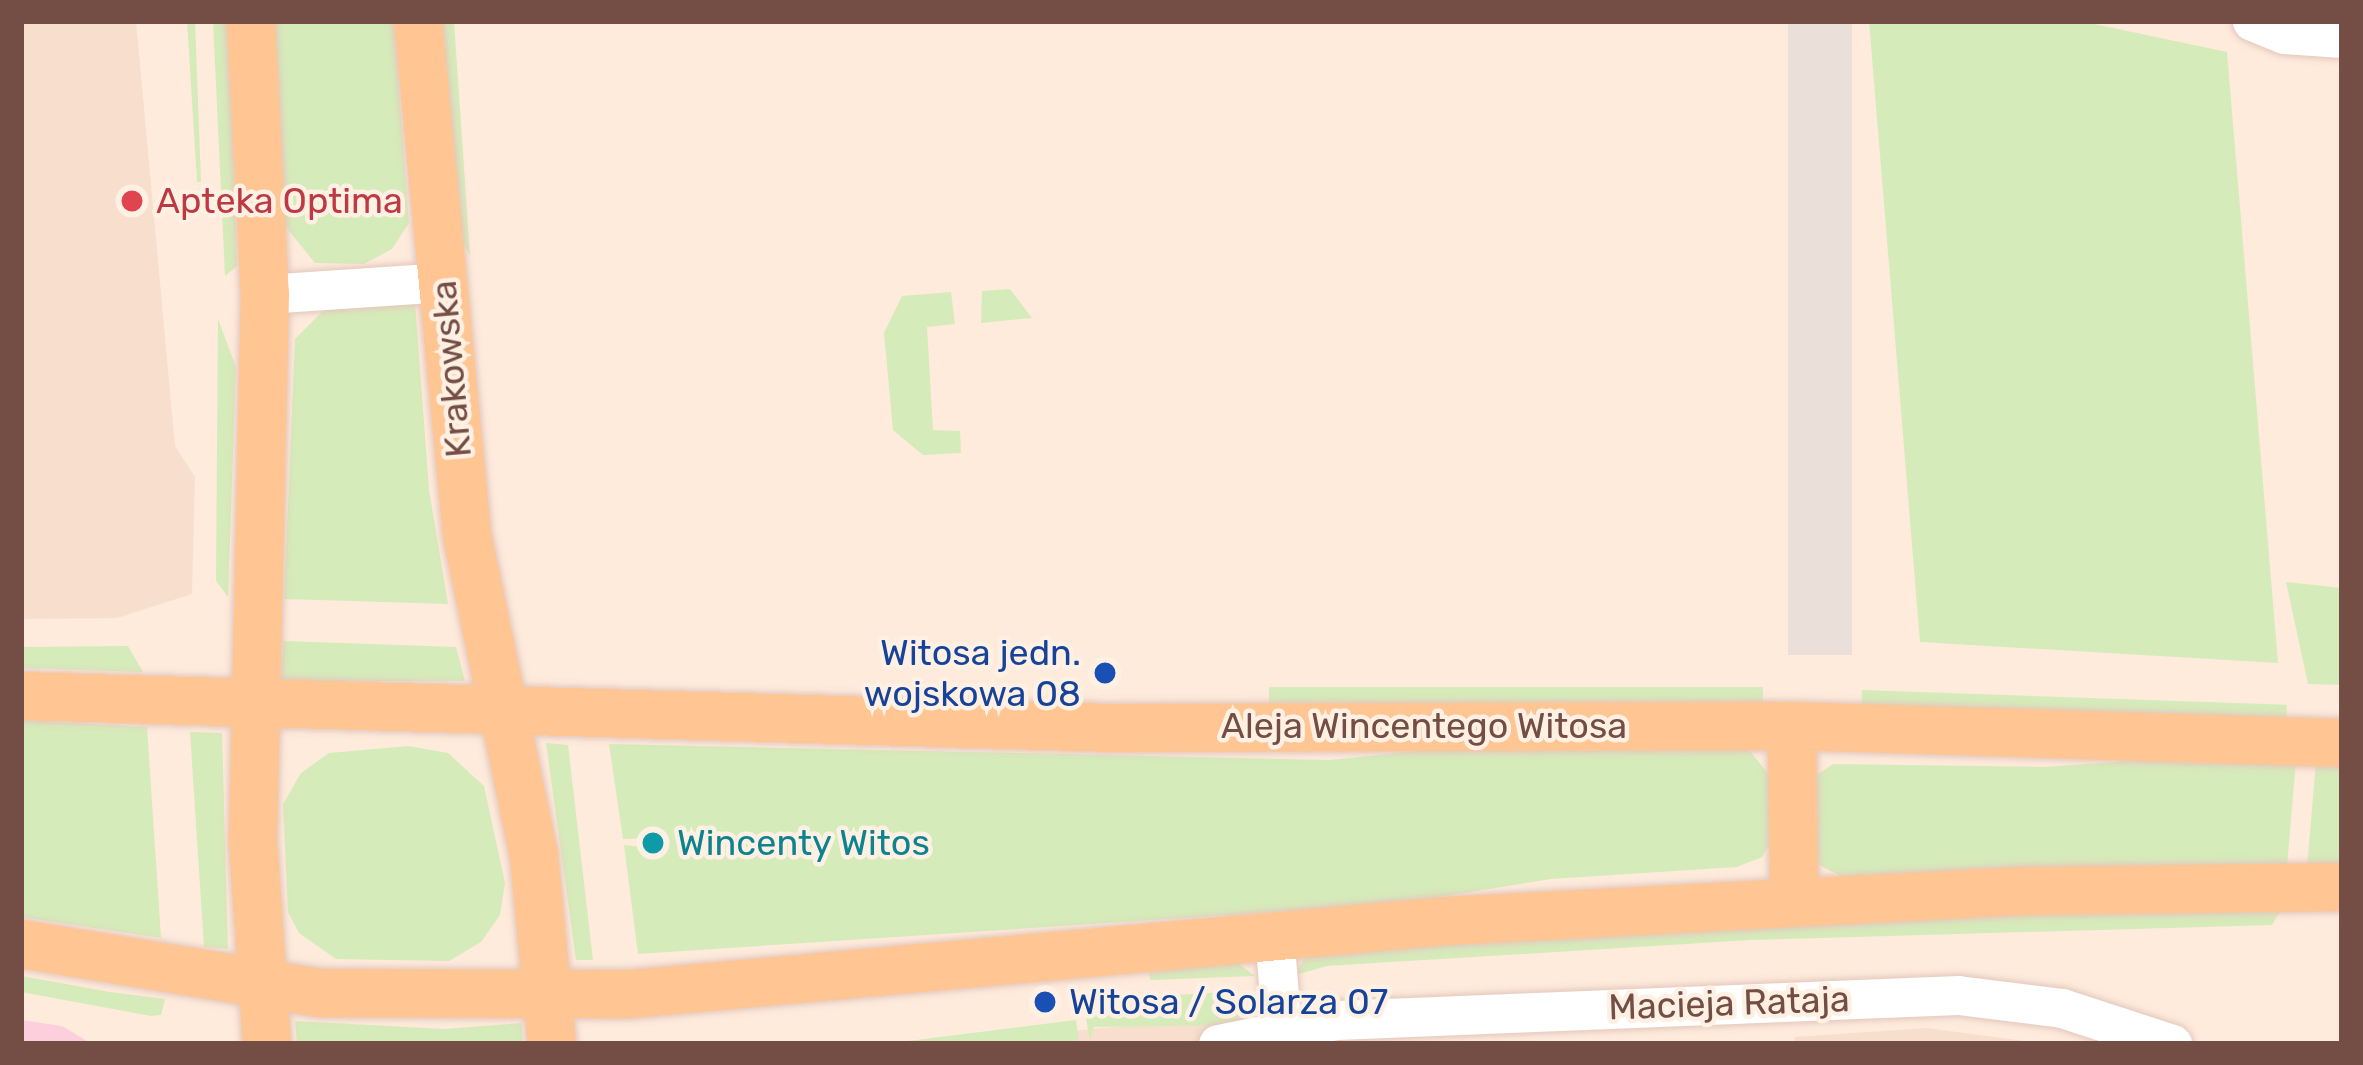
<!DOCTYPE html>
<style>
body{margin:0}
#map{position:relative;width:2363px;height:1065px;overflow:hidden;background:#feebdc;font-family:Rubik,sans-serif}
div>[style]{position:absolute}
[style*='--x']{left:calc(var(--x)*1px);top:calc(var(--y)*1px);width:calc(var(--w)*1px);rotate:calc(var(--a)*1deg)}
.residential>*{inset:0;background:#f8decd}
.industrial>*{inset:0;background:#ebdfd9;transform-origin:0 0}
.medical>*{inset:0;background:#fdcedb}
.green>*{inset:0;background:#d6ebba;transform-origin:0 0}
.roads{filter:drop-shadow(0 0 3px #e4c7bb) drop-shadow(0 0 3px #e4c7bb)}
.minor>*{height:39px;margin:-19.5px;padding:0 19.5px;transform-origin:19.5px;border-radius:19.5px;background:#fff}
.major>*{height:48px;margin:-24px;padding:0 24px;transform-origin:24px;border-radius:24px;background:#ffc592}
.dots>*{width:33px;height:33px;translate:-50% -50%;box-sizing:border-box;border:6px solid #fff0e4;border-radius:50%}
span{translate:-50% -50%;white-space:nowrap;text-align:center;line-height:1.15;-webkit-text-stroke:9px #fff0e4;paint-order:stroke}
.health-label{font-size:36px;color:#be3a42}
.left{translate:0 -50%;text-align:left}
.street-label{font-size:36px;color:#744d44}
.transit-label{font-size:36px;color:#164399}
.right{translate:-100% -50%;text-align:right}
.culture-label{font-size:36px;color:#0d838f}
.frame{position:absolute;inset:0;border:24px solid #744d44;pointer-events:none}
</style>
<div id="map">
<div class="residential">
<div style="clip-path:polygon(21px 21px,136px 21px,175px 446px,195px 477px,192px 594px,117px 618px,21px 619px)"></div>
<div style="clip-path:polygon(1253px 1014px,1255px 1044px,982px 1044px,1072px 1031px)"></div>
<div style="clip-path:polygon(1926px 1028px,2048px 1044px,1793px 1044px,1795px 1037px)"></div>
</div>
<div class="industrial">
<div style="left:1788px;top:21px;width:64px;height:634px"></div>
</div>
<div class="medical">
<div style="clip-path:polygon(21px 1020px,62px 1026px,92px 1044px,21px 1044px)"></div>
</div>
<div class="green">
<div style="clip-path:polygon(187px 21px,195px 21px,201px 182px,197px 182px)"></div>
<div style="clip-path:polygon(213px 21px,230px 21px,237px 266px,225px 276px)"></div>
<div style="clip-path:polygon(270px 21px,394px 21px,409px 223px,392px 249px,364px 264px,315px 263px,284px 225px)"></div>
<div style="clip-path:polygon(440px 21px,454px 21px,470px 256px,462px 241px)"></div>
<div style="clip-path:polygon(1869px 21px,2080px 21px,2227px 52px,2278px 663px,1920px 642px)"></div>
<div style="clip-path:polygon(1010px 289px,1032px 318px,981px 323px,982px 291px)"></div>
<div style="clip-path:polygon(951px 292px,955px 324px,927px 327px,933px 430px,960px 431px,961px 453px,923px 455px,893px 430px,884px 333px,902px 296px)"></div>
<div style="clip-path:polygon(415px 302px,429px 490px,448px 604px,284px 599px,295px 339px,328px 306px)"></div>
<div style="clip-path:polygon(218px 319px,236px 367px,228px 597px,216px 581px)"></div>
<div style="clip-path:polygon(2286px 582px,2342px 588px,2342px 685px,2308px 684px)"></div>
<div style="clip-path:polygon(283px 641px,456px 647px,465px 681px,281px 681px)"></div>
<div style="clip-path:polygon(128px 646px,143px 672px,21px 668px,21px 647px)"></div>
<div style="left:1269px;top:687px;width:494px;height:16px"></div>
<div style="left:1862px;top:690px;width:425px;height:28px;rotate:2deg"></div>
<div style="clip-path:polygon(21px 720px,147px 727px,161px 938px,21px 917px)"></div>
<div style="clip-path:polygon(190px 732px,222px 733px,228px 949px,204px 947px)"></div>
<div style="clip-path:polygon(546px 743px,568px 745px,593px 960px,576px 960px)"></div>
<div style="clip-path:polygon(609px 744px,1330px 760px,1475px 745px,1749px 750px,1770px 776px,1772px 841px,1762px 857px,1737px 867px,1551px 879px,1396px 904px,638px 954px,624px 845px,658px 849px,659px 838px,623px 839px)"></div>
<div style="clip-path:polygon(408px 746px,448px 753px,484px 786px,505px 883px,500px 915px,481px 942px,449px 961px,336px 959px,299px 933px,288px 912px,283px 804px,301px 773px,329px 753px)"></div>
<div style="clip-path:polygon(2187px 757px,2296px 760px,2287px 867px,1843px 877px,1817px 864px,1817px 775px,1833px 764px,2044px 767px)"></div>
<div style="clip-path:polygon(2316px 762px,2342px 763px,2342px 866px,2307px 867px)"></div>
<div style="clip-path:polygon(2282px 908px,2272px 925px,1751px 940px,1327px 966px,1295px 975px,1307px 953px,1849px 918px)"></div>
<div style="clip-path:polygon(1232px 959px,1255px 976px,1151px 980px,1148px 973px)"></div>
<div style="clip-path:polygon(21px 976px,110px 992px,165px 999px,161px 1015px,151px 1016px,21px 992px)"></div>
<div style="clip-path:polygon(1223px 992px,1241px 998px,1238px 1025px,1094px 1027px,1090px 1041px,1086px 1018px,1162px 996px)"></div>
<div style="clip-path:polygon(1076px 1020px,1079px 1042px,884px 1044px)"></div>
<div style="clip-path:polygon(295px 1021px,444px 1029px,522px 1023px,523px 1044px,297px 1044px)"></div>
</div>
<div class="roads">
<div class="minor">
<div style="--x:2252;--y:21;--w:35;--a:22"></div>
<div style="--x:2284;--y:34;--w:58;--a:3.9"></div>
<div style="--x:265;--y:294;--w:180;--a:-3.8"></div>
<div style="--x:1274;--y:933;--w:111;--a:85.4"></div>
<div style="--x:1218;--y:1044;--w:120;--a:-11.5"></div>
<div style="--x:1336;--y:1020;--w:623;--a:-2.3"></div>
<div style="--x:1958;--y:995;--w:105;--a:7.1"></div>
<div style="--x:2062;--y:1008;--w:116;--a:18.1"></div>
</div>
<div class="major">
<div style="--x:251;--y:21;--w:273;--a:87.1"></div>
<div style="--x:265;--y:294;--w:547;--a:91.26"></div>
<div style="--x:253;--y:841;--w:203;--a:86.1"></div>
<div style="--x:418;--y:21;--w:516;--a:84.55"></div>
<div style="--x:467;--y:535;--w:327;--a:78.2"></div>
<div style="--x:534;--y:855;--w:190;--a:84.6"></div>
<div style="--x:21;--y:696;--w:1089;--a:1.68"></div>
<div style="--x:1110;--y:728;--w:682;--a:-0.17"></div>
<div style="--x:1792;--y:726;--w:550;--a:1.77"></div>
<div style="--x:1792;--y:726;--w:175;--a:89.3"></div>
<div style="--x:21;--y:944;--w:303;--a:9.3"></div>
<div style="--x:320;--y:993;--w:311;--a:0.2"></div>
<div style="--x:631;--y:994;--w:818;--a:-5.12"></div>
<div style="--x:1446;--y:921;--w:578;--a:-2.98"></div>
<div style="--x:2023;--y:891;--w:319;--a:-0.7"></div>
</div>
</div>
<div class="dots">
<div style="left:132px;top:201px;background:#e0444e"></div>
<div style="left:1105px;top:673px;background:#1a4fb4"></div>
<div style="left:653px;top:843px;background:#0f9aa8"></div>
<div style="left:1045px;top:1002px;background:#1a4fb4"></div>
</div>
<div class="health-label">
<span class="left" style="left:156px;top:201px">Apteka Optima</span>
</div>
<div class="street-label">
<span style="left:451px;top:369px;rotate:-95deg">Krakowska</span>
<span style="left:1424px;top:726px">Aleja Wincentego Witosa</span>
<span style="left:1729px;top:1003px;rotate:-2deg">Macieja Rataja</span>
</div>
<div class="transit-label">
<span class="right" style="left:1081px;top:673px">Witosa jedn.<br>wojskowa 08</span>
<span class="left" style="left:1069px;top:1002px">Witosa / Solarza 07</span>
</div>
<div class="culture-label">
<span class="left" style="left:677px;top:843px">Wincenty Witos</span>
</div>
<div class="frame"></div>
</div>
